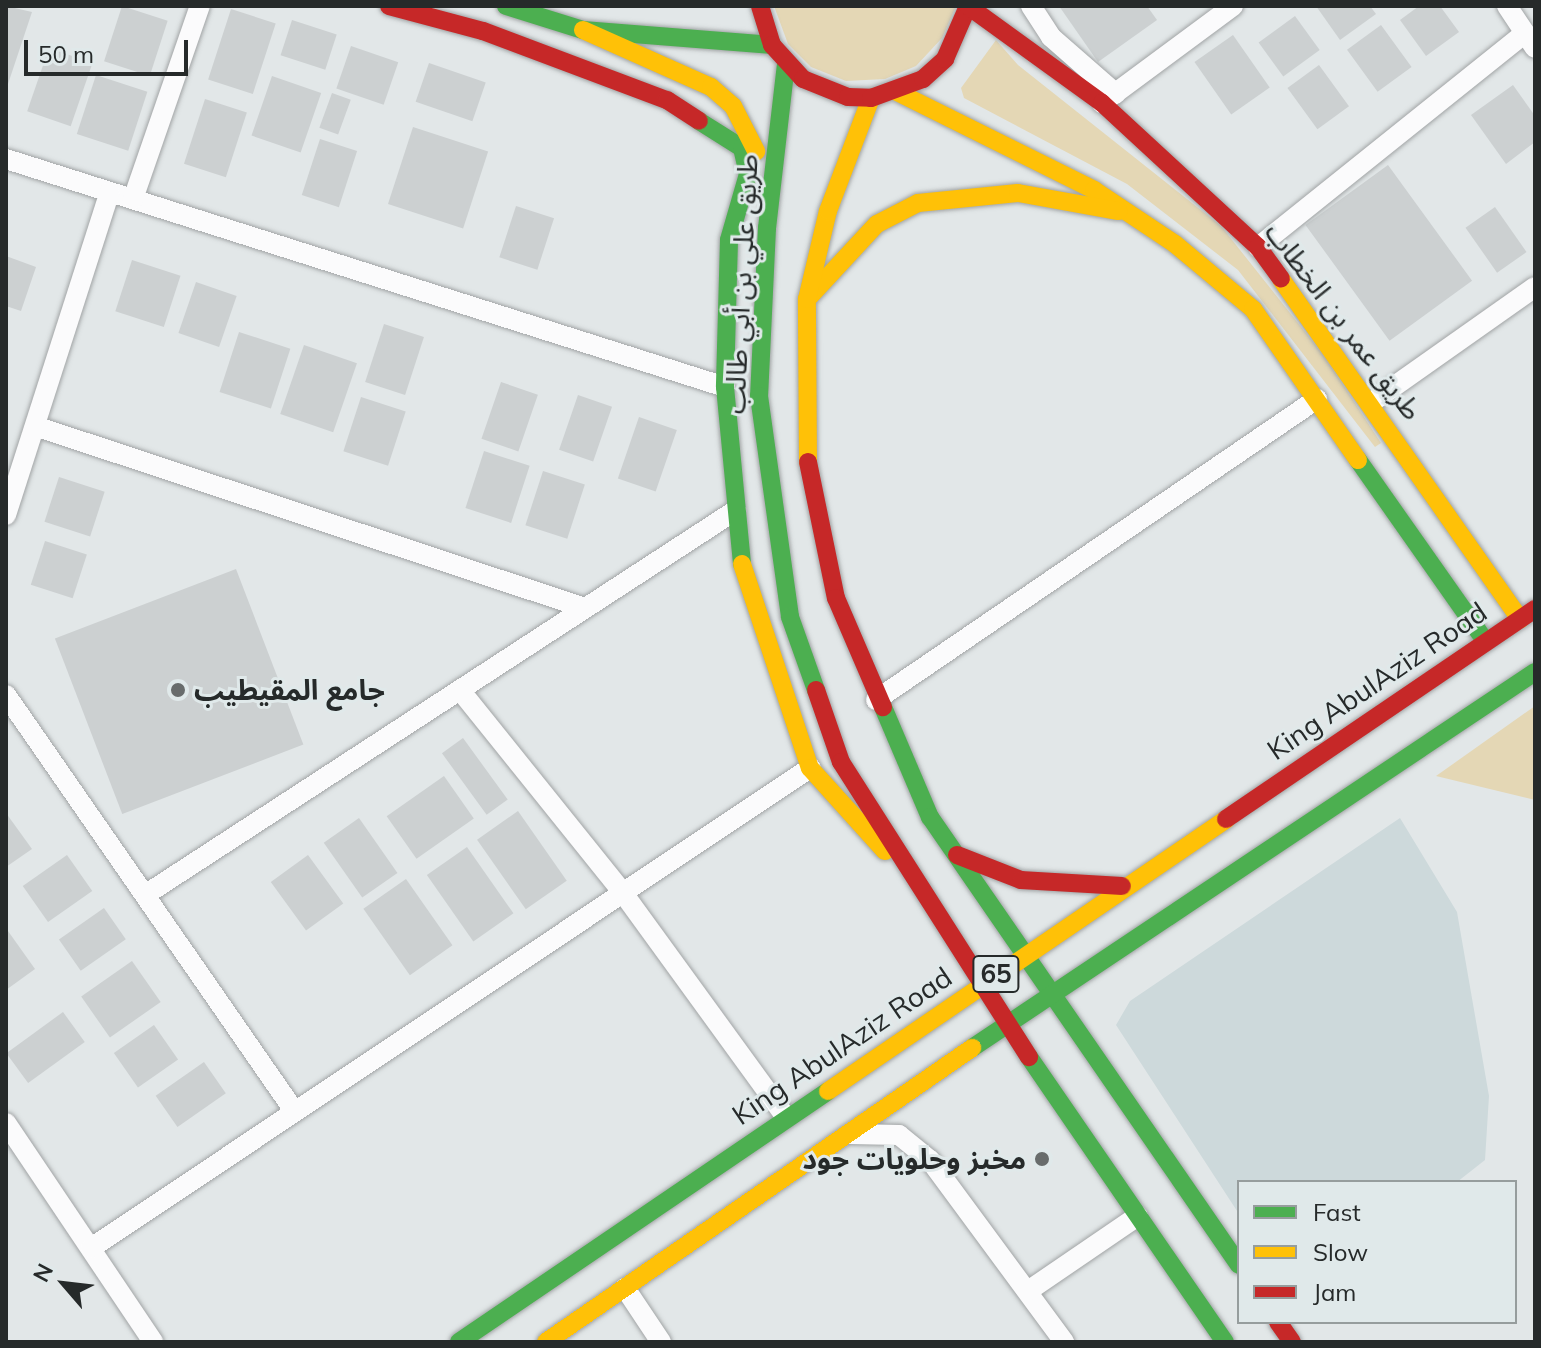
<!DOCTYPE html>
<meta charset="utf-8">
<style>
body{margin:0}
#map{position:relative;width:1541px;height:1348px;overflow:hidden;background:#e2e7e8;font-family:Mulish,"Noto Sans Arabic",sans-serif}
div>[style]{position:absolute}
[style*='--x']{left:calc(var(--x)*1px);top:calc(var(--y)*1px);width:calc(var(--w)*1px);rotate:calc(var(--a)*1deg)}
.built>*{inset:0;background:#cdd9db}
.green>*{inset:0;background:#e4d7b5}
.building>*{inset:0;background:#ccd0d1;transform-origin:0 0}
.roads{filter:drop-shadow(0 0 2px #a1a4a5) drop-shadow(0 0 2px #a1a4a5)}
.street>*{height:20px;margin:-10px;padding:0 10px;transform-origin:10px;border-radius:10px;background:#fbfbfc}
.fast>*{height:18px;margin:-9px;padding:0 9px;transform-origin:9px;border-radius:9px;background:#4caf50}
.slow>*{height:18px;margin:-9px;padding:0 9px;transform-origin:9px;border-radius:9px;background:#ffc107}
.jam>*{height:18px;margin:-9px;padding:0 9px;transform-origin:9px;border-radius:9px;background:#c62828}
.dots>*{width:22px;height:22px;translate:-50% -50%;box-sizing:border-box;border:4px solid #e0e9ea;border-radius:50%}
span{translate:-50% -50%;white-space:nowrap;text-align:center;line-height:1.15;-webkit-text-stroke:6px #e0e9ea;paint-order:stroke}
.shield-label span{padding:2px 6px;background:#e0e9ea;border:2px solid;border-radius:6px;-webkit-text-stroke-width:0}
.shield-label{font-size:26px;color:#262a2a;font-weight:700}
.street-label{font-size:28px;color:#262a2a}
.poi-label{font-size:28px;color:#262a2a;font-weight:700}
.left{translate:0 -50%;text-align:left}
.right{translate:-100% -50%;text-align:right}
.frame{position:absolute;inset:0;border:8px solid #262a2a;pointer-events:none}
.legend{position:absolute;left:1237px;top:1180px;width:280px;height:144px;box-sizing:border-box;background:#e0e9ea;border:2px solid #969d9d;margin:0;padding:10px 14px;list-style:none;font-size:24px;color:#262a2a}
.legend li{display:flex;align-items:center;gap:16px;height:40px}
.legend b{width:40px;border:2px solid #969d9d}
.north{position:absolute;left:24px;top:1244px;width:80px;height:80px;-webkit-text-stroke:6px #e0e9ea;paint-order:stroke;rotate:298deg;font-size:22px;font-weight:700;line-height:32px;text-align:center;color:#262a2a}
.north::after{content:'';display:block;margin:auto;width:28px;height:36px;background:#262a2a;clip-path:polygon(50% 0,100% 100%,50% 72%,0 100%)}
.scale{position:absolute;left:24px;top:40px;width:164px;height:36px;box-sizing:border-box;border:4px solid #262a2a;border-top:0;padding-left:10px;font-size:24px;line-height:28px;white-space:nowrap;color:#262a2a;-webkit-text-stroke:6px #e0e9ea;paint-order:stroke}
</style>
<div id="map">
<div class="built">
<div style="clip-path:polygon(1400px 818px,1457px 912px,1489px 1096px,1485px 1160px,1457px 1182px,1239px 1182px,1239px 1214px,1116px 1025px,1130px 1001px)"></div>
</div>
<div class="green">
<div style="clip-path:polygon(774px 6px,956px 6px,942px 38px,916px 66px,885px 79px,846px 81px,811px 67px,788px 44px)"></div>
<div style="clip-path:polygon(996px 40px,1018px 65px,1221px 226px,1324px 356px,1381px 443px,1375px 447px,1238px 270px,1127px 184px,964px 98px,961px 88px)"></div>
<div style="clip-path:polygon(1535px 706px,1535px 800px,1436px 776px)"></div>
</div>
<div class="building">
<div style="clip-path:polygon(6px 6px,32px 12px,7px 87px,6px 87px)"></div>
<div style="left:122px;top:6px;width:48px;height:58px;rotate:18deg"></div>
<div style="clip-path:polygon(1059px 6px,1147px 6px,1157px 20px,1098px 62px)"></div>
<div style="clip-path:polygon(1316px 6px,1370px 6px,1376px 14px,1340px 40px)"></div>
<div style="clip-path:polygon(1419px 6px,1440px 6px,1459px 32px,1426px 56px,1400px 20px)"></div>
<div style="left:231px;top:9px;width:47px;height:74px;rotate:18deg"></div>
<div style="left:1295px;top:16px;width:42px;height:45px;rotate:54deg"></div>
<div style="left:292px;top:20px;width:47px;height:37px;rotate:18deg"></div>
<div style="left:1381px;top:25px;width:52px;height:42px;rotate:54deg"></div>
<div style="left:1233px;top:35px;width:64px;height:47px;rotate:55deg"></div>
<div style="left:351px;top:46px;width:50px;height:45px;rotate:19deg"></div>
<div style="left:49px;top:48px;width:46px;height:67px;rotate:19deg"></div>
<div style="left:429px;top:63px;width:60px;height:41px;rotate:19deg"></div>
<div style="left:1319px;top:65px;width:51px;height:39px;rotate:54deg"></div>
<div style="left:96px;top:75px;width:54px;height:62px;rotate:18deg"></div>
<div style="left:272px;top:76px;width:52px;height:63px;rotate:19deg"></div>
<div style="clip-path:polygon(1513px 85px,1535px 116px,1535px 142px,1506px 164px,1471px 115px)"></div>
<div style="left:332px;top:93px;width:20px;height:37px;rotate:20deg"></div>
<div style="left:205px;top:99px;width:44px;height:68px;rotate:18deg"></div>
<div style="left:413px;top:127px;width:79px;height:81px;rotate:18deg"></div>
<div style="left:320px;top:139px;width:39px;height:59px;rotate:18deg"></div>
<div style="left:1388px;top:165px;width:143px;height:102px;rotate:54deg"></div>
<div style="left:516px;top:206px;width:40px;height:54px;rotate:18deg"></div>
<div style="left:1495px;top:207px;width:55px;height:36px;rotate:55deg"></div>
<div style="clip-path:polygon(6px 256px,36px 267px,21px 311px,6px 306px)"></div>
<div style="left:132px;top:260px;width:51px;height:54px;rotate:18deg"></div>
<div style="left:196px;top:282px;width:43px;height:54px;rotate:19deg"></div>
<div style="left:384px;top:324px;width:42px;height:61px;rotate:18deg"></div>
<div style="left:239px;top:332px;width:54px;height:63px;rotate:18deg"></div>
<div style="left:304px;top:345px;width:56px;height:73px;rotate:19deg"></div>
<div style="left:501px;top:382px;width:39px;height:60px;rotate:19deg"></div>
<div style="left:578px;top:395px;width:36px;height:58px;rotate:19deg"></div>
<div style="left:361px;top:397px;width:47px;height:57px;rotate:18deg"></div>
<div style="left:639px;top:417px;width:40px;height:65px;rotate:19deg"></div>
<div style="left:484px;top:451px;width:48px;height:60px;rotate:18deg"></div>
<div style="left:543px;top:471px;width:44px;height:57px;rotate:18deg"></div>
<div style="left:59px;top:477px;width:48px;height:47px;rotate:18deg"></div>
<div style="left:45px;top:541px;width:44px;height:46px;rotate:18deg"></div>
<div style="left:236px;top:569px;width:188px;height:194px;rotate:69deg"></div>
<div style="left:463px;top:738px;width:76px;height:26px;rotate:54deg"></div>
<div style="left:444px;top:776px;width:52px;height:70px;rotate:55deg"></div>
<div style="left:518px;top:811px;width:85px;height:50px;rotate:55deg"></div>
<div style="clip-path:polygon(6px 813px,32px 849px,6px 867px)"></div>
<div style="left:359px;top:818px;width:67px;height:43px;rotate:55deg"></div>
<div style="left:467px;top:847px;width:81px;height:49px;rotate:55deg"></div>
<div style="left:67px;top:855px;width:44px;height:54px;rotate:55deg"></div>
<div style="left:308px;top:855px;width:60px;height:46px;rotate:54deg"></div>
<div style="left:406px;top:879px;width:81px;height:52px;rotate:55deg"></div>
<div style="left:104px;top:908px;width:38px;height:55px;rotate:55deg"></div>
<div style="clip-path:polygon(8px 931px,35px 969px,6px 990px,6px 933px)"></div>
<div style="left:132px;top:961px;width:50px;height:62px;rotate:55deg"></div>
<div style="left:63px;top:1012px;width:37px;height:70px;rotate:54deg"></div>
<div style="left:154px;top:1025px;width:42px;height:49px;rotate:55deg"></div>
<div style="left:204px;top:1062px;width:38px;height:59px;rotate:55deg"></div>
</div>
<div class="roads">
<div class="street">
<div style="--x:1031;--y:6;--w:37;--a:57"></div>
<div style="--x:1051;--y:37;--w:86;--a:41.2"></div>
<div style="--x:1507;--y:6;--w:50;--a:56.3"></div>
<div style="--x:1102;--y:103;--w:163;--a:-36.5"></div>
<div style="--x:6;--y:159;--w:754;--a:17.59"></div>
<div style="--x:133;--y:199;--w:204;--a:-70.9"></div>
<div style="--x:1258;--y:247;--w:342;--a:-38.7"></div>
<div style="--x:1372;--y:402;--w:199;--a:-35.2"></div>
<div style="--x:35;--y:426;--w:579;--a:18.31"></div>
<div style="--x:6;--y:515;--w:339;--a:-72.2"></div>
<div style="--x:460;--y:690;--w:260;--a:51.2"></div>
<div style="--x:623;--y:893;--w:277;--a:54"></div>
<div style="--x:6;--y:695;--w:507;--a:55.28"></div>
<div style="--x:876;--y:700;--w:534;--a:-34.32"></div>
<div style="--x:145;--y:895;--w:705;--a:-33.08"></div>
<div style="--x:6;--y:1123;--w:264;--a:56.1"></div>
<div style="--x:851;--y:1134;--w:48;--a:1.2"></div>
<div style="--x:899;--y:1135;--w:40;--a:39"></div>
<div style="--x:930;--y:1160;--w:226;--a:53.6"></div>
<div style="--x:91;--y:1248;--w:865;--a:-33.73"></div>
<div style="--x:625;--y:1288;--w:65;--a:56.3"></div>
<div style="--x:1028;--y:1291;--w:133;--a:-34.3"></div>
</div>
<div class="fast">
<div style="--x:506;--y:6;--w:81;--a:17.3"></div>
<div style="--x:583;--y:30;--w:190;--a:4.5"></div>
<div style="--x:786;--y:64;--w:165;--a:96.6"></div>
<div style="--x:767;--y:228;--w:168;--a:92.7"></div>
<div style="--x:759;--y:396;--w:223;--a:82"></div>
<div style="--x:790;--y:617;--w:77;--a:70.4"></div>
<div style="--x:699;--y:121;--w:51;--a:32.1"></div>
<div style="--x:742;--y:148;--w:27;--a:77"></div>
<div style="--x:748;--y:174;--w:69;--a:106.1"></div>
<div style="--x:729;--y:240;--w:147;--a:91.6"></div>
<div style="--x:725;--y:387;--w:178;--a:84.5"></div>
<div style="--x:1358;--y:460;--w:221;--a:54.9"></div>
<div style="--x:883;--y:707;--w:120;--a:66.9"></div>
<div style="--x:930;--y:817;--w:544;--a:55.4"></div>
<div style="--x:972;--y:1048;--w:677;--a:-33.74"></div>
<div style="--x:1029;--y:1057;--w:346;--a:55.5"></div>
<div style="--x:459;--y:1342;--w:446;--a:-34.2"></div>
</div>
<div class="slow">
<div style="--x:583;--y:30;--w:140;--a:24"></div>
<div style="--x:711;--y:87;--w:29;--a:41"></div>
<div style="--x:733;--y:106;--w:51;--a:62.9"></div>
<div style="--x:897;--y:92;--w:220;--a:26.4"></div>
<div style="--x:1094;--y:190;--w:97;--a:33.7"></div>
<div style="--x:1175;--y:244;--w:102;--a:39.8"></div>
<div style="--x:1253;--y:309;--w:184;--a:55.2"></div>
<div style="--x:1281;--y:279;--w:416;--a:54.9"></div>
<div style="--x:810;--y:296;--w:98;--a:-47.1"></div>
<div style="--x:877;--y:224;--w:46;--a:-27.1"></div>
<div style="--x:918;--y:203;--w:100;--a:-5.7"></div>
<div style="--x:1018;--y:193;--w:102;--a:10.2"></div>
<div style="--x:808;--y:462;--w:163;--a:-90.4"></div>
<div style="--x:807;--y:299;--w:90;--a:-76.6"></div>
<div style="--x:828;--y:211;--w:121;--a:-69.2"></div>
<div style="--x:742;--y:564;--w:215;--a:71.6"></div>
<div style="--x:810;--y:768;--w:112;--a:47.9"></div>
<div style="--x:828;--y:1091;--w:482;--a:-34.3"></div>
<div style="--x:546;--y:1342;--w:518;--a:-34.61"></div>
</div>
<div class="jam">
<div style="--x:389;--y:6;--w:97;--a:14.9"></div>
<div style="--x:483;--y:31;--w:197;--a:20.6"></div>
<div style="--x:667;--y:100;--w:38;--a:33"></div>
<div style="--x:760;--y:6;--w:41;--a:72.9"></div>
<div style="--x:772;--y:45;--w:46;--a:47.6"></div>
<div style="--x:803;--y:79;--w:48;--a:21.8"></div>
<div style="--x:848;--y:97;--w:23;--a:2"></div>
<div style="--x:871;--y:98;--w:55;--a:-20.1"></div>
<div style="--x:923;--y:79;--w:30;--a:-42"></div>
<div style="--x:945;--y:59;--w:58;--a:-66.5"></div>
<div style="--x:968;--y:6;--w:165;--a:35.9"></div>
<div style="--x:1102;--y:103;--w:212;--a:42.7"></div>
<div style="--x:1258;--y:247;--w:39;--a:54"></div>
<div style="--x:808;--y:462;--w:139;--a:78.4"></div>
<div style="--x:836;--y:598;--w:119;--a:66.7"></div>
<div style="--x:816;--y:690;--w:76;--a:70.9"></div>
<div style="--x:841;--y:762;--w:350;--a:57.5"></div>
<div style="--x:1226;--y:819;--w:374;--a:-34.2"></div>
<div style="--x:957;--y:855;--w:69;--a:21.3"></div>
<div style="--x:1021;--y:880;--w:101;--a:3.4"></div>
<div style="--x:1278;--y:1322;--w:24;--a:55"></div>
</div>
</div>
<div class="dots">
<div style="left:178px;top:690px;background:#686c6c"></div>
<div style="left:1042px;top:1159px;background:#686c6c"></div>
</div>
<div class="shield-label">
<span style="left:996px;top:974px">65</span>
</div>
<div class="street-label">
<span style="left:741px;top:284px;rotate:-87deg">طريق علي بن أبي طالب</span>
<span style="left:1344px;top:321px;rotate:53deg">طريق عمر بن الخطاب</span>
<span style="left:1377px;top:681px;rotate:-34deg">King AbulAziz Road</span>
<span style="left:842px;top:1046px;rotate:-34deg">King AbulAziz Road</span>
</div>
<div class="poi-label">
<span class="left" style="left:194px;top:690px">جامع المقيطيب</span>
<span class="right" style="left:1026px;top:1159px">مخبز وحلويات جود</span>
</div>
<div class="frame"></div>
<ul class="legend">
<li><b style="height:10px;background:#4caf50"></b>Fast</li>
<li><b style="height:10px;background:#ffc107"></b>Slow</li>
<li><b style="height:10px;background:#c62828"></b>Jam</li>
</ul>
<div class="north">N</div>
<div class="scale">50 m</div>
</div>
